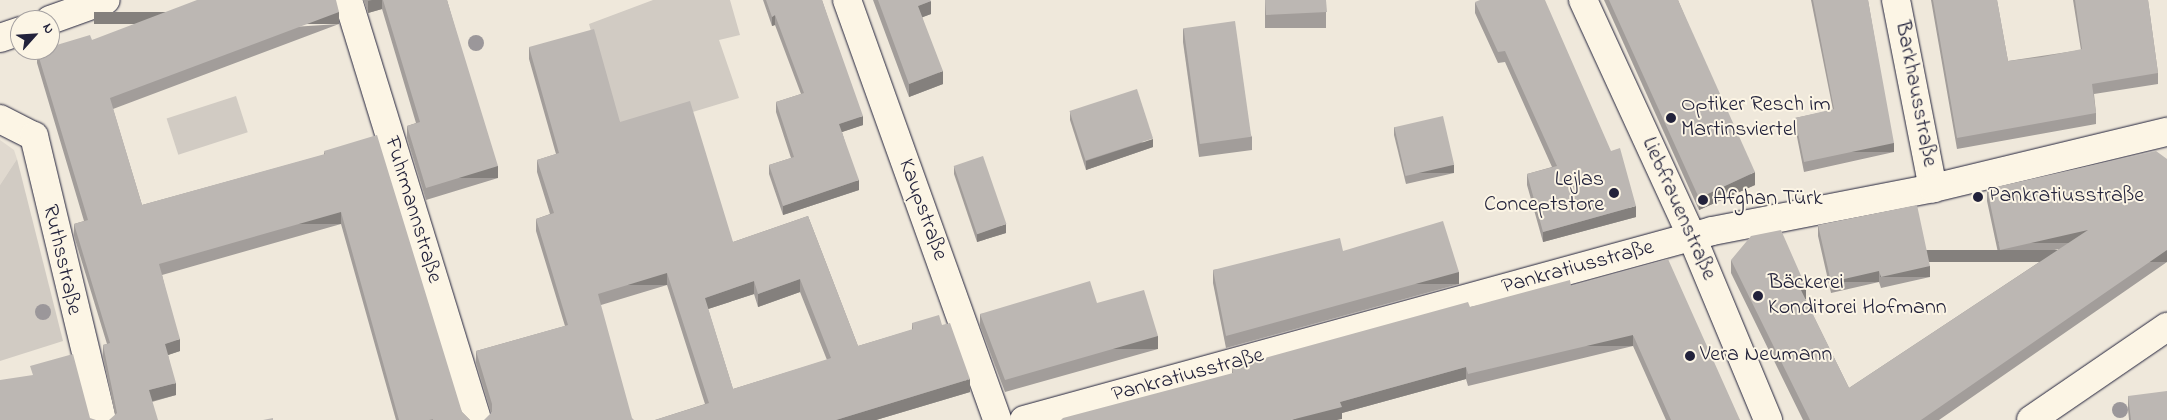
<!DOCTYPE html>
<meta charset="utf-8">
<style>
body{margin:0}
#map{position:relative;width:2167px;height:420px;overflow:hidden;background:#efe8db;font-family:"Indie Flower",sans-serif}
div>[style]{position:absolute}
[style*='--x']{left:calc(var(--x)*1px);top:calc(var(--y)*1px);width:calc(var(--w)*1px);rotate:calc(var(--a)*1deg)}
.built>*{inset:0;background:#e0d9cf}
.green>*{inset:0;background:#d1cbc3;transform-origin:0 0}
.roads{filter:drop-shadow(0 0 1px #22223b) drop-shadow(0 0 1px #22223b)}
.minor>*{height:28px;margin:-14px;padding:0 14px;transform-origin:14px;border-radius:14px;background:#fcf5e5}
.trees>*{width:16px;height:16px;margin:-8px;border-radius:50%;background:#9b979a}
.wall>*{inset:0;background:#a29d9a;transform-origin:0 0}
.shaded-wall>*{inset:0;background:#84807d;transform-origin:0 0}
.building>*{inset:0;background:#bcb7b3;transform-origin:0 0}
.dots>*{width:14px;height:14px;translate:-50% -50%;box-sizing:border-box;border:2px solid #fcf5e5;border-radius:50%}
span{translate:-50% -50%;white-space:nowrap;text-align:center;line-height:1.15;-webkit-text-stroke:4px #fcf5e5;paint-order:stroke}
.street-label{font-size:22px;color:#22223b}
.poi-label{font-size:22px;color:#22223b}
.left{translate:0 -50%;text-align:left}
.right{translate:-100% -50%;text-align:right}
.north{position:absolute;left:10px;top:10px;width:50px;height:50px;box-sizing:border-box;background:#fcf5e5;border:1px solid #a5a1a1;border-radius:50%;rotate:64deg;font-size:14px;font-weight:700;line-height:20px;text-align:center;color:#22223b}
.north::after{content:'';display:block;margin:auto;width:18px;height:22px;background:#22223b;clip-path:polygon(50% 0,100% 100%,50% 72%,0 100%)}
</style>
<div id="map">
<div class="built">
<div style="clip-path:polygon(0 140px,14px 150px,17px 159px,0 185px)"></div>
</div>
<div class="green">
<div style="clip-path:polygon(653px 0,730px 0,740px 35px,719px 40px,739px 98px,620px 134px,589px 24px)"></div>
<div style="left:236px;top:96px;width:38px;height:73px;rotate:72deg"></div>
<div style="clip-path:polygon(17px 159px,63px 341px,0 361px,0 185px)"></div>
</div>
<div class="roads">
<div class="minor">
<div style="--x:348;--y:0;--w:439;--a:72.9"></div>
<div style="--x:847;--y:0;--w:446;--a:70.3"></div>
<div style="--x:1583;--y:0;--w:261;--a:65.3"></div>
<div style="--x:1692;--y:237;--w:198;--a:67.4"></div>
<div style="--x:1896;--y:0;--w:192;--a:78.9"></div>
<div style="--x:50;--y:20;--w:59;--a:-19.7"></div>
<div style="--x:0;--y:38;--w:21;--a:-19"></div>
<div style="--x:0;--y:119;--w:38;--a:27"></div>
<div style="--x:34;--y:136;--w:292;--a:76.5"></div>
<div style="--x:1024;--y:420;--w:713;--a:-15.36"></div>
<div style="--x:1712;--y:231;--w:225;--a:-11"></div>
<div style="--x:1933;--y:188;--w:241;--a:-13.5"></div>
<div style="--x:2031;--y:420;--w:165;--a:-34.4"></div>
</div>
</div>
<div class="trees">
<div style="left:476px;top:43px"></div>
<div style="left:43px;top:312px"></div>
<div style="left:2120px;top:410px"></div>
</div>
<div class="wall">
<div style="clip-path:polygon(363px 0,447px 0,498px 178px,426px 200px,407px 138px,407px 126px,416px 123px,382px 9px,368px 13px)"></div>
<div style="clip-path:polygon(763px 0,822px 0,863px 125px,842px 132px,859px 190px,783px 215px,769px 174px,769px 165px,791px 158px,776px 112px,776px 102px,801px 94px,775px 25px,772px 26px)"></div>
<div style="clip-path:polygon(873px 0,930px 0,931px 14px,922px 17px,943px 84px,909px 97px)"></div>
<div style="left:1265px;top:0;width:61px;height:28px"></div>
<div style="clip-path:polygon(1604px 0,1678px 0,1755px 185px,1699px 210px)"></div>
<div style="clip-path:polygon(1811px 0,1868px 0,1894px 152px,1804px 172px,1795px 127px,1795px 118px,1833px 110px)"></div>
<div style="clip-path:polygon(1931px 0,1997px 0,2008px 61px,2081px 50px,2073px 0,2148px 0,2158px 73px,2158px 84px,2094px 94px,2096px 113px,2096px 124px,1957px 149px)"></div>
<div style="clip-path:polygon(1475px 2px,1636px 217px,1543px 242px,1527px 185px,1527px 174px,1552px 167px,1505px 62px,1498px 63px,1475px 13px)"></div>
<div style="clip-path:polygon(339px 24px,113px 109px,142px 205px,324px 155px,324px 151px,462px 412px,470px 420px,396px 420px,341px 224px,162px 275px,180px 351px,168px 355px,176px 395px,152px 402px,115px 415px,103px 357px,103px 345px,107px 344px,74px 236px,74px 224px,84px 221px,37px 63px,37px 51px,92px 40px)"></div>
<div style="clip-path:polygon(1183px 28px,1252px 137px,1252px 150px,1199px 157px,1183px 42px)"></div>
<div style="clip-path:polygon(evenodd,529px 47px,620px 122px,733px 242px,808px 216px,858px 346px,912px 330px,912px 323px,942px 325px,970px 392px,876px 420px,655px 420px,705px 404px,667px 285px,601px 305px,491px 413px,476px 363px,476px 351px,565px 326px,536px 231px,536px 219px,550px 214px,537px 172px,537px 160px,556px 154px,529px 59px,529px 47px,800px 292px,827px 360px,733px 389px,708px 309px,754px 294px,758px 307px,800px 292px)"></div>
<div style="clip-path:polygon(1070px 112px,1153px 147px,1086px 170px,1070px 120px)"></div>
<div style="clip-path:polygon(1394px 127px,1454px 173px,1406px 184px,1394px 135px)"></div>
<div style="clip-path:polygon(954px 166px,1006px 233px,977px 242px,954px 174px)"></div>
<div style="clip-path:polygon(1987px 189px,2167px 262px,1939px 420px,1803px 420px,1731px 273px,1731px 260px,1806px 299px,1805px 299px,1849px 388px,2059px 249px,2000px 262px,1987px 201px)"></div>
<div style="clip-path:polygon(1818px 225px,1930px 277px,1881px 288px,1879px 282px,1831px 293px,1818px 236px)"></div>
<div style="clip-path:polygon(1343px 251px,1459px 284px,1226px 348px,1213px 283px,1213px 270px)"></div>
<div style="clip-path:polygon(1571px 286px,1740px 420px,1666px 420px,1633px 346px,1468px 386px,1466px 379px,1342px 413px,1342px 419px,1232px 373px,1232px 367px,1470px 307px)"></div>
<div style="clip-path:polygon(1097px 303px,1158px 349px,1005px 392px,980px 326px,980px 314px)"></div>
<div style="clip-path:polygon(2128px 396px,2167px 420px,2129px 420px,2128px 409px)"></div>
</div>
<div class="shaded-wall">
<div style="clip-path:polygon(372px 0,382px 0,382px 9px,368px 13px,368px 1px)"></div>
<div style="clip-path:polygon(931px 1px,931px 14px,918px 19px,918px 6px)"></div>
<div style="left:339px;top:12px;width:12px;height:245px;rotate:90deg"></div>
<div style="clip-path:polygon(775px 15px,775px 25px,772px 26px,772px 17px)"></div>
<div style="clip-path:polygon(943px 71px,943px 84px,909px 97px,909px 84px)"></div>
<div style="clip-path:polygon(863px 116px,863px 125px,839px 133px,839px 124px)"></div>
<div style="clip-path:polygon(1153px 139px,1153px 147px,1086px 170px,1086px 161px)"></div>
<div style="left:1894px;top:143px;width:9px;height:92px;rotate:90deg"></div>
<div style="left:1454px;top:165px;width:8px;height:49px;rotate:90deg"></div>
<div style="left:498px;top:166px;width:12px;height:75px;rotate:90deg"></div>
<div style="clip-path:polygon(1755px 172px,1755px 185px,1699px 210px,1699px 198px)"></div>
<div style="clip-path:polygon(859px 180px,859px 190px,783px 215px,783px 206px)"></div>
<div style="clip-path:polygon(1636px 206px,1636px 217px,1543px 242px,1543px 232px)"></div>
<div style="left:341px;top:212px;width:12px;height:189px;rotate:90deg"></div>
<div style="clip-path:polygon(1006px 224px,1006px 233px,977px 242px,977px 234px)"></div>
<div style="left:2088px;top:230px;width:13px;height:90px;rotate:90deg"></div>
<div style="left:2167px;top:250px;width:12px;height:299px;rotate:90deg"></div>
<div style="left:1930px;top:266px;width:11px;height:50px;rotate:90deg"></div>
<div style="left:1879px;top:271px;width:11px;height:49px;rotate:90deg"></div>
<div style="left:1459px;top:272px;width:12px;height:242px;rotate:90deg"></div>
<div style="left:667px;top:273px;width:12px;height:72px;rotate:90deg"></div>
<div style="clip-path:polygon(800px 279px,800px 292px,758px 307px,758px 294px)"></div>
<div style="clip-path:polygon(754px 281px,754px 294px,705px 310px,705px 298px)"></div>
<div style="clip-path:polygon(1806px 287px,1806px 299px,1800px 301px,1800px 288px)"></div>
<div style="left:1633px;top:335px;width:11px;height:170px;rotate:90deg"></div>
<div style="left:1158px;top:336px;width:13px;height:159px;rotate:90deg"></div>
<div style="clip-path:polygon(180px 339px,180px 351px,165px 356px,165px 344px)"></div>
<div style="clip-path:polygon(1466px 367px,1466px 379px,1342px 413px,1342px 419px,1337px 420px,1291px 420px,1340px 402px)"></div>
<div style="clip-path:polygon(970px 379px,970px 392px,876px 420px,836px 420px)"></div>
<div style="clip-path:polygon(176px 383px,176px 395px,149px 402px,149px 390px)"></div>
</div>
<div class="building">
<div style="clip-path:polygon(197px 0,336px 0,339px 12px,110px 98px,142px 205px,325px 154px,324px 151px,377px 135px,462px 412px,470px 420px,433px 420px,433px 419px,429px 420px,399px 420px,341px 212px,159px 264px,180px 339px,165px 344px,176px 383px,149px 390px,158px 420px,109px 420px,117px 413px,103px 345px,110px 343px,74px 224px,88px 220px,37px 51px,50px 50px,50px 47px,90px 35px,92px 40px)"></div>
<div style="clip-path:polygon(383px 0,447px 0,498px 166px,426px 188px,407px 126px,420px 122px)"></div>
<div style="clip-path:polygon(766px 0,822px 0,863px 116px,839px 124px,859px 180px,783px 206px,769px 165px,794px 157px,776px 102px,804px 93px,775px 15px,772px 17px)"></div>
<div style="clip-path:polygon(878px 0,930px 0,931px 1px,918px 6px,943px 71px,909px 84px)"></div>
<div style="clip-path:polygon(1265px 0,1326px 0,1327px 12px,1266px 15px)"></div>
<div style="clip-path:polygon(1480px 0,1545px 0,1611px 151px,1620px 148px,1636px 206px,1543px 232px,1527px 174px,1557px 166px,1505px 51px,1498px 52px,1475px 2px)"></div>
<div style="clip-path:polygon(1609px 0,1678px 0,1755px 172px,1699px 198px)"></div>
<div style="clip-path:polygon(1813px 0,1868px 0,1894px 143px,1804px 162px,1795px 118px,1834px 109px)"></div>
<div style="clip-path:polygon(1933px 0,1997px 0,2008px 61px,2042px 57px,2082px 49px,2075px 0,2148px 0,2158px 73px,2092px 84px,2096px 113px,1957px 138px)"></div>
<div style="left:1235px;top:21px;width:117px;height:52px;rotate:82deg"></div>
<div style="clip-path:polygon(evenodd,594px 29px,620px 122px,690px 101px,733px 242px,808px 216px,858px 346px,913px 329px,912px 323px,939px 315px,942px 325px,950px 323px,970px 379px,836px 420px,655px 420px,709px 403px,667px 273px,598px 294px,632px 418px,634px 420px,484px 420px,492px 412px,492px 404px,476px 351px,568px 325px,536px 219px,554px 213px,537px 160px,559px 153px,529px 47px,594px 29px,800px 279px,831px 358px,733px 389px,705px 298px,754px 281px,758px 294px,800px 279px)"></div>
<div style="left:1137px;top:89px;width:52px;height:71px;rotate:72deg"></div>
<div style="left:1443px;top:116px;width:50px;height:50px;rotate:77deg"></div>
<div style="clip-path:polygon(2156px 151px,2167px 159px,2167px 250px,1921px 420px,1810px 420px,1731px 260px,1751px 236px,1781px 230px,1806px 287px,1800px 288px,1849px 388px,2088px 230px,2000px 250px,1987px 189px)"></div>
<div style="left:983px;top:156px;width:72px;height:31px;rotate:71deg"></div>
<div style="clip-path:polygon(1917px 205px,1930px 266px,1881px 277px,1879px 271px,1831px 282px,1818px 225px)"></div>
<div style="clip-path:polygon(1443px 221px,1459px 272px,1226px 336px,1213px 270px,1340px 238px,1343px 251px)"></div>
<div style="clip-path:polygon(1668px 259px,1740px 420px,1671px 420px,1633px 335px,1468px 374px,1466px 367px,1340px 402px,1342px 407px,1291px 420px,1061px 420px,1063px 418px,1233px 373px,1232px 367px,1468px 302px,1470px 307px,1570px 280px,1571px 286px)"></div>
<div style="clip-path:polygon(1090px 281px,1097px 303px,1144px 290px,1158px 336px,1005px 380px,980px 314px)"></div>
<div style="clip-path:polygon(73px 354px,90px 418px,96px 420px,0 420px,0 380px,33px 375px,30px 366px)"></div>
<div style="clip-path:polygon(2167px 391px,2167px 420px,2131px 420px,2128px 396px)"></div>
<div style="clip-path:polygon(273px 418px,273px 420px,263px 420px)"></div>
</div>
<div class="dots">
<div style="left:1671px;top:118px;background:#22223b"></div>
<div style="left:1614px;top:193px;background:#22223b"></div>
<div style="left:1978px;top:197px;background:#22223b"></div>
<div style="left:1703px;top:200px;background:#22223b"></div>
<div style="left:1758px;top:296px;background:#22223b"></div>
<div style="left:1690px;top:356px;background:#22223b"></div>
</div>
<div class="street-label">
<span style="left:1915px;top:94px;rotate:79deg">Barkhausstraße</span>
<span style="left:1678px;top:209px;rotate:66deg">Liebfrauenstraße</span>
<span style="left:412px;top:210px;rotate:73deg">Fuhrmannstraße</span>
<span style="left:922px;top:210px;rotate:70deg">Kaupstraße</span>
<span style="left:61px;top:260px;rotate:77deg">Ruthsstraße</span>
<span style="left:1578px;top:268px;rotate:-15deg">Pankratiusstraße</span>
<span style="left:1188px;top:376px;rotate:-15deg">Pankratiusstraße</span>
</div>
<div class="poi-label">
<span class="left" style="left:1681px;top:118px">Optiker Resch im<br>Martinsviertel</span>
<span class="right" style="left:1604px;top:193px">Lejlas<br>Conceptstore</span>
<span class="left" style="left:1988px;top:197px">Pankratiusstraße</span>
<span class="left" style="left:1713px;top:200px">Afghan Türk</span>
<span class="left" style="left:1768px;top:296px">Bäckerei<br>Konditorei Hofmann</span>
<span class="left" style="left:1700px;top:356px">Vera Neumann</span>
</div>
<div class="north">N</div>
</div>
